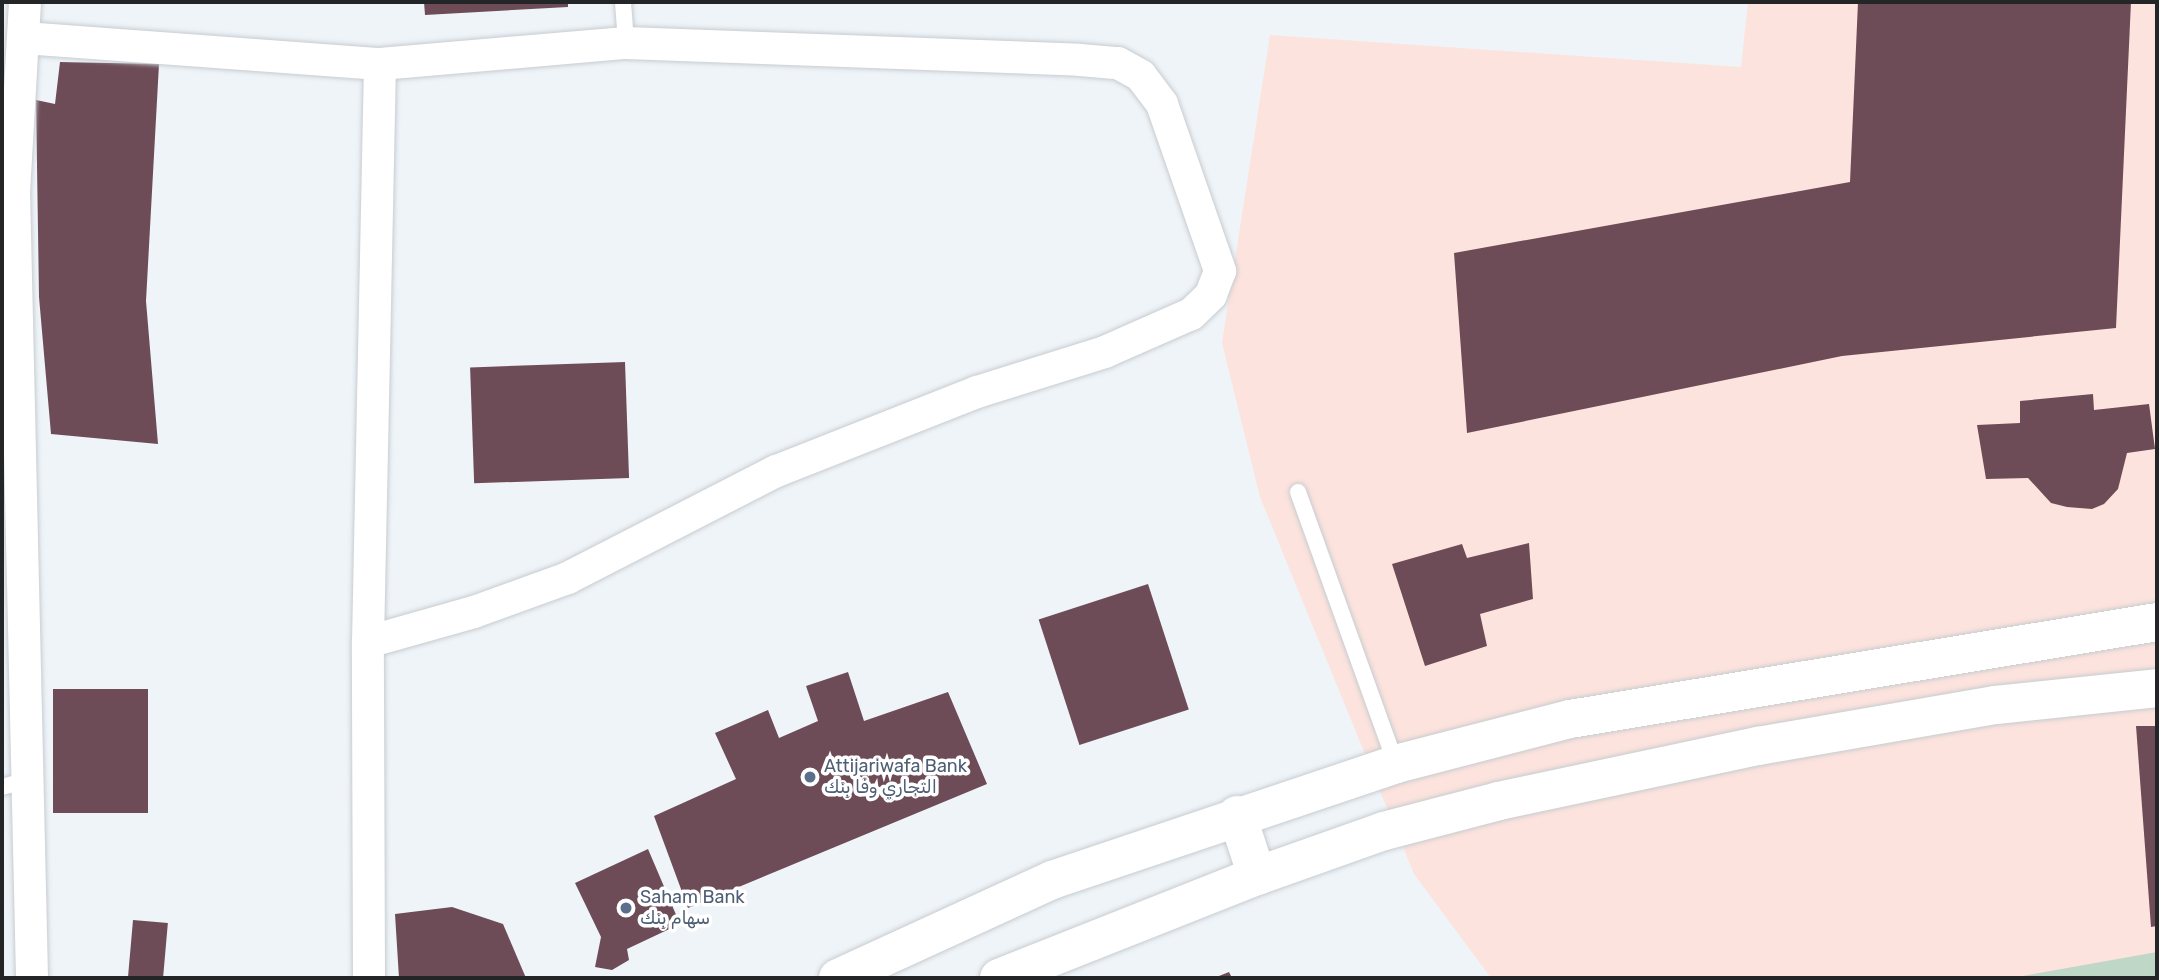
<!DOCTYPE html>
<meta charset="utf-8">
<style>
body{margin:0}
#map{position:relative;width:2159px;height:980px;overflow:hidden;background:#eff4f8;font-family:Rubik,Cairo,sans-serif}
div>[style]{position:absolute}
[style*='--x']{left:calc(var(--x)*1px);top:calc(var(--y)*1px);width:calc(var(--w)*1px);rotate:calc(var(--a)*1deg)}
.industrial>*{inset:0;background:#fde3dd}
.green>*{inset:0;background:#bfd7c7}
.building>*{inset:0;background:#6d4c58;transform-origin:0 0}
.roads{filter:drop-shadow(0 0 2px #c7ccd0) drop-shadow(0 0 2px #c7ccd0)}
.service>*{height:16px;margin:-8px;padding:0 8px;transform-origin:8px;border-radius:8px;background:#fff}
.minor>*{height:32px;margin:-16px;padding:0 16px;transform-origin:16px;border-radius:16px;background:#fff}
.tertiary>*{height:38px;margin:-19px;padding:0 19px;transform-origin:19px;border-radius:19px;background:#fff}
.dots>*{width:19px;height:19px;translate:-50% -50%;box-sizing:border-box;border:4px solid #fff;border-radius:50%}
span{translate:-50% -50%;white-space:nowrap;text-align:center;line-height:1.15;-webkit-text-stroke:7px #fff;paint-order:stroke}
.service-label{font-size:18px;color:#4e5e75}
.left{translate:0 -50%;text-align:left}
.frame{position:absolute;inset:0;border:4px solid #232527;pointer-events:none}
</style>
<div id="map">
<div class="industrial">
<div style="clip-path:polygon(1748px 2px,2157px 2px,2157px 978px,1491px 978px,1414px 874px,1260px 497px,1222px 343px,1270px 35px,1741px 67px)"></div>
</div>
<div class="green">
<div style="clip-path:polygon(2157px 952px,2157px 978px,2011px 978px)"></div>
</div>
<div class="building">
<div style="clip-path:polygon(424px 2px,568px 2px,568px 7px,425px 15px)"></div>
<div style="clip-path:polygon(1858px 2px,2131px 2px,2116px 328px,1842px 356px,1467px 433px,1454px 253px,1850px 182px)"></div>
<div style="clip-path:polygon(60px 62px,159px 64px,146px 301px,158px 444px,51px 434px,39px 297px,36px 100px,55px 104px)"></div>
<div style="left:625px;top:362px;width:116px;height:155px;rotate:88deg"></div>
<div style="clip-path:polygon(2093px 394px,2094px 410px,2149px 404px,2155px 449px,2127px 453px,2118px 489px,2104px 504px,2092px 509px,2067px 507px,2051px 503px,2028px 478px,1986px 479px,1977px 425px,2020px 423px,2020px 401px)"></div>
<div style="clip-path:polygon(1529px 543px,1533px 599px,1480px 614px,1487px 646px,1425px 666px,1392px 564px,1462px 544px,1467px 558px)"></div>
<div style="left:1148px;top:584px;width:132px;height:115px;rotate:72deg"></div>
<div style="clip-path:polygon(848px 672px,864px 721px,948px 692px,987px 784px,688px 908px,654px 816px,736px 779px,715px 733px,768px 710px,779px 738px,818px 721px,806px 686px)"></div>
<div style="left:53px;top:689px;width:95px;height:124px"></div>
<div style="clip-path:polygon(2136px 726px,2157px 726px,2157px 926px,2151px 927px)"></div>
<div style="clip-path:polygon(648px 849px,680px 924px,627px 949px,629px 960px,612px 970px,595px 967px,601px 937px,575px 883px)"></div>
<div style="clip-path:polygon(452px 907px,503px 924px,526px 978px,399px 978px,395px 914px)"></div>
<div style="left:133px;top:920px;width:35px;height:58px;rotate:5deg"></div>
<div style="clip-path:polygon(1229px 972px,1232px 978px,1214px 978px)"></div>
</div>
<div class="roads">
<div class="service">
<div style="--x:623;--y:2;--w:41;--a:85.8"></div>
<div style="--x:1298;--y:492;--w:289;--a:70.2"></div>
<div style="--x:2;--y:787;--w:24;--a:-15"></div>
</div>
<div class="minor">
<div style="--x:25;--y:2;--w:188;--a:93.3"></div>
<div style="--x:14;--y:190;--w:788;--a:88.69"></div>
<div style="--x:24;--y:38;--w:357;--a:4.2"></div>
<div style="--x:380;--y:64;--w:247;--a:-4.9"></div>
<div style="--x:626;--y:43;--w:454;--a:2.1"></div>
<div style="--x:1080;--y:60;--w:38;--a:5"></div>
<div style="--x:1118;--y:63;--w:26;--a:29"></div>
<div style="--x:1141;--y:76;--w:35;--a:53"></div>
<div style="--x:1162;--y:104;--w:177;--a:70.8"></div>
<div style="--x:1220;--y:271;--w:26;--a:111"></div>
<div style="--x:1211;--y:295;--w:28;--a:136"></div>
<div style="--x:1191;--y:314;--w:94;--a:156.2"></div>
<div style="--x:1105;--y:352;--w:134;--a:162.6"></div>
<div style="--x:977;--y:392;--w:216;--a:158.5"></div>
<div style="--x:776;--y:471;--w:234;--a:152.8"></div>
<div style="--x:568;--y:578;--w:100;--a:160.1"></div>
<div style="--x:474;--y:612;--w:110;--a:164.2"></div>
<div style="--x:369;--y:978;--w:336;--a:-90.2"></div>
<div style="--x:368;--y:642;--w:578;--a:-88.81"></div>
</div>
<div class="tertiary">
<div style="--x:1237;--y:815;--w:64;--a:71.8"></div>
<div style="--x:838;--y:978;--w:235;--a:-24.6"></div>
<div style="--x:1052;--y:880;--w:363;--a:-18.6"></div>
<div style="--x:1396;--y:764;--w:180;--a:-14.5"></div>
<div style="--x:1570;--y:719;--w:595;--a:-9.38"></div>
<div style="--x:999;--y:978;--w:277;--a:-21.6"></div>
<div style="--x:1257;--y:876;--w:135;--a:-19.5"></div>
<div style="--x:1384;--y:831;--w:119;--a:-14.6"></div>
<div style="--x:1499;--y:801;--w:265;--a:-12"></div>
<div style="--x:1758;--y:746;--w:242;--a:-9.8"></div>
<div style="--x:1996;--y:705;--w:162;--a:-6"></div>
</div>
</div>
<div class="dots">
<div style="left:810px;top:777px;background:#5c6f8a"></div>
<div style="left:626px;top:908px;background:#5c6f8a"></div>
</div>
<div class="service-label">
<span class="left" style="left:824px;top:777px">Attijariwafa Bank<br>التجاري وفا بنك</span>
<span class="left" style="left:640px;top:908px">Saham Bank<br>سهام بنك</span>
</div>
<div class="frame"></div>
</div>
